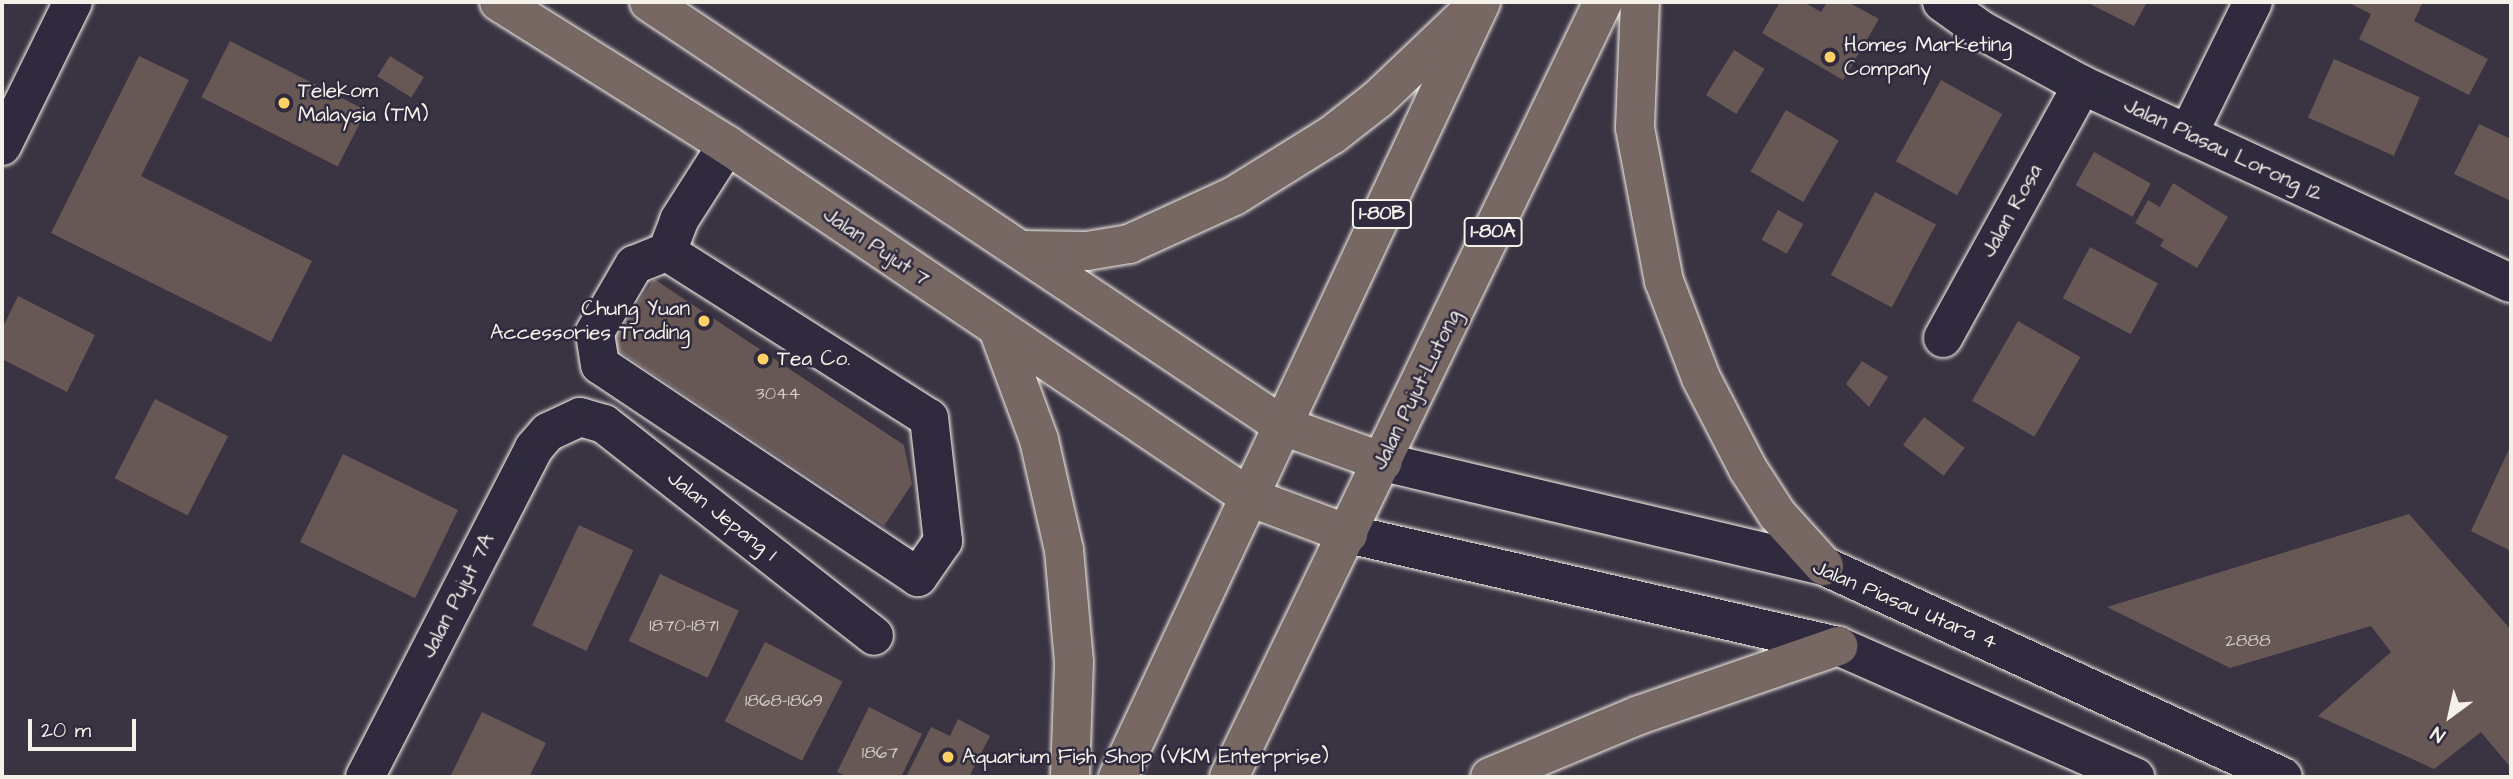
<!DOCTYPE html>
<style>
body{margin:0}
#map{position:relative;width:2513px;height:779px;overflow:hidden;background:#3a3342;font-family:"Architects Daughter",sans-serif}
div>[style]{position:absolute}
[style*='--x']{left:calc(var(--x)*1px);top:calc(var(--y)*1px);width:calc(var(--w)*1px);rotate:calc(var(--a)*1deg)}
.building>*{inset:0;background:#675856;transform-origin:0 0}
.roads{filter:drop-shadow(0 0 2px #f4f1e8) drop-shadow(0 0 2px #f4f1e8)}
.minor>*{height:38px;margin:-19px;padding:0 19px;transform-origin:19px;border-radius:19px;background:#2f2a3d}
.major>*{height:38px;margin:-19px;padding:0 19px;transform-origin:19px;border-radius:19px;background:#776864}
.highway>*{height:38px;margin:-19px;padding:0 19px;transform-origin:19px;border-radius:19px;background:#776864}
.dots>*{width:19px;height:19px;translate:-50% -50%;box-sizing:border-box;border:4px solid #2f2a3d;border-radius:50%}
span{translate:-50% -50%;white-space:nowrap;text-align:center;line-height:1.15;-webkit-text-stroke:5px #2f2a3d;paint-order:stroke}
.number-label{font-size:18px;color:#d1cbc4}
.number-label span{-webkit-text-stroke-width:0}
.shield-label span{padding:2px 5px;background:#2f2a3d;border:2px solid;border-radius:5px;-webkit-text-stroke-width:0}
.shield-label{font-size:19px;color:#f4f1e8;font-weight:700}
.poi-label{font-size:21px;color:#f4f1e8}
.left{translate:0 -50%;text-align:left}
.right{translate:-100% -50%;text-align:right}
.street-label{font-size:21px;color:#f4f1e8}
.frame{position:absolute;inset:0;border:4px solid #f4f1e8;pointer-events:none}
.north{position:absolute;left:2415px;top:681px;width:70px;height:70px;-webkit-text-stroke:5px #2f2a3d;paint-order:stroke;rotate:213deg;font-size:19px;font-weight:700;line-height:28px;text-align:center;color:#f4f1e8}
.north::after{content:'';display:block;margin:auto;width:24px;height:32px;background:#f4f1e8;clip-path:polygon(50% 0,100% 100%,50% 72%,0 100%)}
.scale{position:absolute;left:28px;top:719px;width:108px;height:32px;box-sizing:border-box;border:4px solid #f4f1e8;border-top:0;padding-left:9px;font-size:21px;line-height:24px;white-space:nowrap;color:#f4f1e8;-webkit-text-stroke:5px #2f2a3d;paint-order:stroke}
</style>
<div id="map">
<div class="building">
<div style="clip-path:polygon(1780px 2px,1804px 2px,1821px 12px,1827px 2px,1848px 2px,1879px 19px,1843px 80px,1762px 33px)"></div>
<div style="clip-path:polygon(2086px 2px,2147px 2px,2134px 26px)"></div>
<div style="clip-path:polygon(2347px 2px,2423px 2px,2414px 21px,2488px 59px,2469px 95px,2359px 39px,2371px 14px)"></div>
<div style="left:230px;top:41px;width:153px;height:63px;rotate:27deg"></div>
<div style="left:1734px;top:50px;width:36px;height:53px;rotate:32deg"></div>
<div style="clip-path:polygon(139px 56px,189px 80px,141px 176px,312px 261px,271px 342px,51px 233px)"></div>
<div style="left:390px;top:56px;width:40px;height:24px;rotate:32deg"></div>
<div style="left:2334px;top:59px;width:94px;height:64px;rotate:24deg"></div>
<div style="left:1941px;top:80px;width:70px;height:93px;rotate:29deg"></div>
<div style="left:1786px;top:110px;width:61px;height:71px;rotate:30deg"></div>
<div style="clip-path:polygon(2479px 124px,2511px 139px,2511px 201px,2454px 174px)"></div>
<div style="left:2094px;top:152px;width:65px;height:38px;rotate:29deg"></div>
<div style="clip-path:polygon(2173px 183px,2228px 217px,2197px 268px,2160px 246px,2164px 240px,2135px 223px,2148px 200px,2160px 207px)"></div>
<div style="left:1875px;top:192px;width:69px;height:94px;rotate:28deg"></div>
<div style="left:1778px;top:210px;width:29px;height:34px;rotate:29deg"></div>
<div style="left:2090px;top:247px;width:77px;height:58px;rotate:28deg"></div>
<div style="clip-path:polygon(654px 279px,904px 445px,912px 484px,884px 526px,610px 345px)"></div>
<div style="clip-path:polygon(18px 296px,95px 335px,67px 392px,2px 359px,2px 329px)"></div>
<div style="left:2018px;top:321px;width:72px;height:92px;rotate:30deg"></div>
<div style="clip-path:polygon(1862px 361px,1888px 377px,1869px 407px,1846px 384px)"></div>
<div style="left:155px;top:399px;width:82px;height:89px;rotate:27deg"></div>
<div style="left:1924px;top:417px;width:51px;height:35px;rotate:37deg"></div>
<div style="clip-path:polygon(2511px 445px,2511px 551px,2471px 531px)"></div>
<div style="left:343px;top:454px;width:128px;height:98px;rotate:26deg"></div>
<div style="clip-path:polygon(2409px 514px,2511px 630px,2511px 768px,2481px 732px,2434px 769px,2318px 716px,2391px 652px,2371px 626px,2230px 668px,2107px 607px)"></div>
<div style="left:579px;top:525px;width:60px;height:111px;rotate:25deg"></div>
<div style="left:660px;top:574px;width:87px;height:74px;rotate:25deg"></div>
<div style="left:765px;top:642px;width:87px;height:89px;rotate:27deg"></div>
<div style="clip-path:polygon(869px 707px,922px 734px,901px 777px,848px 777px,837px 772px)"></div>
<div style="clip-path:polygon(482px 712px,546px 743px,529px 777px,450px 777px)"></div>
<div style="clip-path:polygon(958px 719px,990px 736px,969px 777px,906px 777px,931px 727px,950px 736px)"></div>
</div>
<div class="roads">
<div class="minor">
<div style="--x:1942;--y:2;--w:48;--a:35.7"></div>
<div style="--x:1981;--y:30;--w:115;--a:28.6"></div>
<div style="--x:2082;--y:85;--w:472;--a:24.8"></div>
<div style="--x:2188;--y:134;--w:147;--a:-63.8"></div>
<div style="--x:2;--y:146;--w:161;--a:-63.8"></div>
<div style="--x:667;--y:252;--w:310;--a:32.4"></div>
<div style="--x:929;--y:418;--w:124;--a:83.5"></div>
<div style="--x:943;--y:541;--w:44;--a:124.8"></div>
<div style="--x:918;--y:577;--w:382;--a:-146.3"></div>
<div style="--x:600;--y:365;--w:33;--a:-99"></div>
<div style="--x:595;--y:332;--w:78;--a:-59.8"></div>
<div style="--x:634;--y:265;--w:35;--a:-22"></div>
<div style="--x:667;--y:252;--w:34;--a:-69"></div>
<div style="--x:679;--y:220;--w:89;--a:-57.4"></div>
<div style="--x:1943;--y:338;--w:289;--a:-61.2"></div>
<div style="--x:1383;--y:462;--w:453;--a:13.3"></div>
<div style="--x:1824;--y:566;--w:505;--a:24.69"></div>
<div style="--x:1348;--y:534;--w:503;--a:12.88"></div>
<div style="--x:1838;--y:646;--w:325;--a:23.8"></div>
<div style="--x:365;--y:777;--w:370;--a:-62.8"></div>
<div style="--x:534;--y:448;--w:21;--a:-49"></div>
<div style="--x:548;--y:432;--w:35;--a:-25"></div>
<div style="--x:580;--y:417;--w:25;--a:16"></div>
<div style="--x:604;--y:424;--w:343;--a:38.1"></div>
</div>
<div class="major">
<div style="--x:499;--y:2;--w:269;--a:32.1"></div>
<div style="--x:727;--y:145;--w:630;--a:33.99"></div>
<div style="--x:1249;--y:497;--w:106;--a:20.5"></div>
<div style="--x:649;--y:2;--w:763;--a:33.77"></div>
<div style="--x:1283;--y:426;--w:106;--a:19.8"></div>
</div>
<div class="highway">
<div style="--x:1640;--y:2;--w:126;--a:92.3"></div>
<div style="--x:1635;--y:128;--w:156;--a:79.3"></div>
<div style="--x:1664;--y:281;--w:104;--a:69.1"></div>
<div style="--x:1701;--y:378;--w:102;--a:62.7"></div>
<div style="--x:1748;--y:469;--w:54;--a:57.2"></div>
<div style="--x:1777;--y:514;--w:70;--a:47.9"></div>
<div style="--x:1025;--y:250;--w:62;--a:0.9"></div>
<div style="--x:1087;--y:251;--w:43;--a:-9.5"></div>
<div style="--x:1129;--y:244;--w:115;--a:-24.6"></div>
<div style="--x:1234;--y:196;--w:115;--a:-31.9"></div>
<div style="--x:1332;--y:135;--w:58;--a:-38"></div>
<div style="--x:1378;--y:99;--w:117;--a:-43.6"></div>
<div style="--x:998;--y:329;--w:118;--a:69.7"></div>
<div style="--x:1039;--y:440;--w:113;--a:77.2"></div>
<div style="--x:1064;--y:550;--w:112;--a:84.9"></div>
<div style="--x:1074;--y:662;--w:115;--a:92"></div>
<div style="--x:1118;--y:777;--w:856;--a:-64.9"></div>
<div style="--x:1229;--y:777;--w:861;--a:-64.24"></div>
<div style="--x:1490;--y:777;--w:161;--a:-22.6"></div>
<div style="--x:1639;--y:715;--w:211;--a:-19.1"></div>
</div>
</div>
<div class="dots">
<div style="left:1830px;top:57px;background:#ffd166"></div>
<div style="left:284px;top:103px;background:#ffd166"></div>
<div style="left:704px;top:321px;background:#ffd166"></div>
<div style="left:763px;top:359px;background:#ffd166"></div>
<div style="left:948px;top:757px;background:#ffd166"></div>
</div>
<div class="number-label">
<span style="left:778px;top:394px">3044</span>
<span style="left:684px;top:626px">1870-1871</span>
<span style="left:2248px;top:641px">2888</span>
<span style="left:784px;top:701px">1868-1869</span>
<span style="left:880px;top:753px">1867</span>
</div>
<div class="shield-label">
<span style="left:1382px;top:214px">1-80B</span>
<span style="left:1493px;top:232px">1-80A</span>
</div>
<div class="poi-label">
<span class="left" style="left:1844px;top:57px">Homes Marketing<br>Company</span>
<span class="left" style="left:298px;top:103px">Telekom<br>Malaysia (TM)</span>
<span class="right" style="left:690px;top:321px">Chung Yuan<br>Accessories Trading</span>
<span class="left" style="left:777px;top:359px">Tea Co.</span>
<span class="left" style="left:962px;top:757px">Aquarium Fish Shop (VKM Enterprise)</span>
</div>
<div class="street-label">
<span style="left:2223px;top:150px;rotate:25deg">Jalan Piasau Lorong 12</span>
<span style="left:2012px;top:211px;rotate:-61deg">Jalan Rosa</span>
<span style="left:876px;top:247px;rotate:34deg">Jalan Pujut 7</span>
<span style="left:1417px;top:390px;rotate:-64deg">Jalan Pujut-Lutong</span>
<span style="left:722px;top:516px;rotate:38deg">Jalan Jepang 1</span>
<span style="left:458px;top:596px;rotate:-63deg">Jalan Pujut 7A</span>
<span style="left:1905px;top:605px;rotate:23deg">Jalan Piasau Utara 4</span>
</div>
<div class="frame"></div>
<div class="north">N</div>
<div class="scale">20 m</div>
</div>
